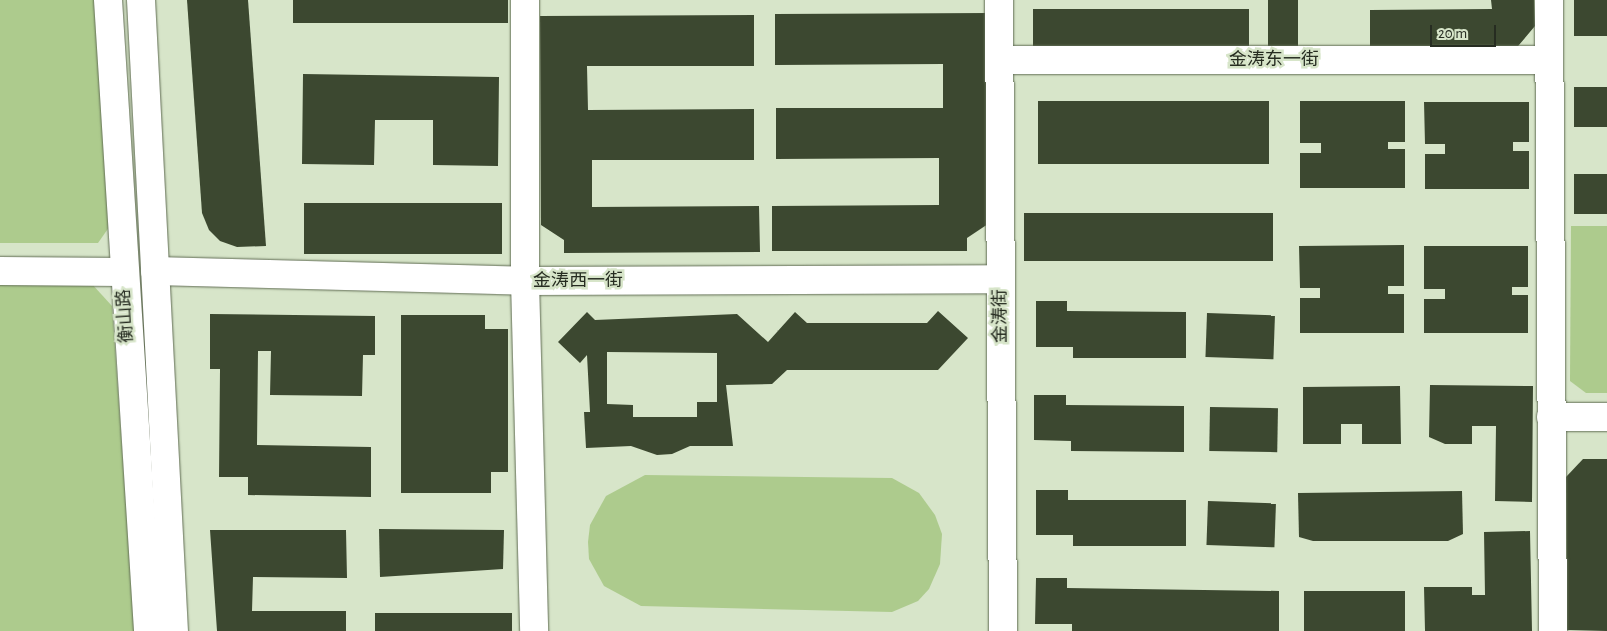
<!DOCTYPE html>
<meta charset="utf-8">
<style>
body{margin:0}
#map{position:relative;width:1607px;height:631px;overflow:hidden;background:#d7e5c9;font-family:"Alegreya Sans","Noto Sans SC",sans-serif}
div>[style]{position:absolute}
[style*='--x']{left:calc(var(--x)*1px);top:calc(var(--y)*1px);width:calc(var(--w)*1px);rotate:calc(var(--a)*1deg)}
.green>*{inset:0;background:#adcb8d}
.building>*{inset:0;background:#3c4830;transform-origin:0 0}
.roads{filter:drop-shadow(0 0 1px #616d54) drop-shadow(0 0 1px #616d54)}
.minor>*{height:28px;margin:-14px;padding:0 14px;transform-origin:14px;border-radius:14px;background:#fff}
span{translate:-50% -50%;white-space:nowrap;text-align:center;line-height:1.15;-webkit-text-stroke:5px #d7e5c9;paint-order:stroke}
.street-label{font-size:18px;color:#262c21}
.scale{position:absolute;left:1430px;top:25px;width:66px;height:22px;box-sizing:border-box;border:2px solid #262c21;border-top:0;padding-left:6px;font-size:15px;line-height:18px;white-space:nowrap;color:#262c21;-webkit-text-stroke:4px #d7e5c9;paint-order:stroke}
</style>
<div id="map">
<div class="green">
<div style="clip-path:polygon(0 0,98px 0,112px 223px,98px 243px,0 243px)"></div>
<div style="clip-path:polygon(1571px 226px,1607px 226px,1607px 393px,1586px 393px,1570px 381px)"></div>
<div style="clip-path:polygon(91px 283px,112px 306px,135px 631px,0 631px,0 285px)"></div>
<div style="clip-path:polygon(645px 475px,892px 478px,919px 493px,935px 515px,942px 534px,940px 564px,929px 589px,918px 601px,892px 612px,641px 606px,604px 586px,589px 559px,588px 542px,590px 525px,606px 496px)"></div>
</div>
<div class="building">
<div style="clip-path:polygon(187px 0,248px 0,266px 246px,237px 247px,220px 241px,209px 230px,202px 213px)"></div>
<div style="left:293px;top:0;width:215px;height:23px"></div>
<div style="left:1268px;top:0;width:30px;height:49px"></div>
<div style="clip-path:polygon(1491px 0,1534px 0,1535px 26px,1513px 52px,1370px 54px,1370px 10px,1492px 9px)"></div>
<div style="left:1574px;top:0;width:33px;height:36px"></div>
<div style="left:1249px;top:9px;width:41px;height:216px;rotate:90deg"></div>
<div style="clip-path:polygon(990px 13px,991px 222px,967px 238px,967px 251px,772px 251px,772px 206px,939px 205px,939px 158px,776px 159px,776px 108px,943px 108px,943px 64px,775px 65px,775px 14px)"></div>
<div style="clip-path:polygon(754px 15px,754px 66px,587px 66px,588px 110px,754px 109px,754px 160px,592px 160px,592px 207px,759px 206px,760px 252px,564px 253px,564px 240px,541px 225px,540px 16px)"></div>
<div style="clip-path:polygon(303px 74px,499px 77px,498px 166px,433px 165px,433px 120px,375px 120px,374px 165px,302px 164px)"></div>
<div style="left:1574px;top:87px;width:33px;height:40px"></div>
<div style="left:1269px;top:101px;width:63px;height:231px;rotate:90deg"></div>
<div style="clip-path:polygon(1300px 101px,1405px 101px,1405px 142px,1388px 142px,1388px 149px,1405px 149px,1405px 188px,1300px 188px,1300px 153px,1321px 153px,1321px 143px,1300px 143px)"></div>
<div style="clip-path:polygon(1424px 102px,1529px 102px,1529px 142px,1513px 142px,1513px 151px,1529px 151px,1529px 189px,1425px 189px,1425px 154px,1445px 154px,1445px 144px,1425px 144px)"></div>
<div style="left:1574px;top:174px;width:33px;height:40px"></div>
<div style="left:304px;top:203px;width:198px;height:51px"></div>
<div style="left:1024px;top:213px;width:249px;height:48px"></div>
<div style="clip-path:polygon(1404px 245px,1404px 286px,1388px 286px,1388px 294px,1404px 294px,1404px 333px,1300px 333px,1300px 298px,1320px 298px,1320px 288px,1300px 288px,1299px 246px)"></div>
<div style="clip-path:polygon(1424px 246px,1528px 246px,1528px 287px,1512px 287px,1512px 295px,1528px 295px,1528px 333px,1424px 333px,1424px 299px,1445px 299px,1445px 289px,1424px 289px)"></div>
<div style="clip-path:polygon(1036px 301px,1067px 301px,1067px 311px,1186px 312px,1186px 358px,1073px 358px,1073px 347px,1036px 347px)"></div>
<div style="clip-path:polygon(evenodd,938px 311px,968px 338px,938px 370px,787px 370px,772px 384px,726px 385px,733px 446px,690px 446px,672px 454px,657px 455px,631px 446px,586px 448px,584px 412px,590px 412px,587px 355px,580px 363px,558px 342px,587px 312px,595px 320px,737px 314px,768px 342px,795px 312px,807px 323px,927px 323px,938px 311px,607px 352px,717px 353px,717px 402px,697px 402px,697px 417px,633px 417px,633px 405px,607px 404px,607px 352px)"></div>
<div style="left:1207px;top:313px;width:68px;height:44px;rotate:2deg"></div>
<div style="clip-path:polygon(210px 314px,375px 316px,375px 355px,363px 355px,362px 396px,270px 395px,271px 351px,258px 351px,257px 445px,371px 447px,371px 497px,248px 495px,248px 477px,219px 477px,220px 369px,210px 369px)"></div>
<div style="clip-path:polygon(401px 315px,485px 315px,485px 329px,508px 329px,508px 472px,491px 472px,491px 493px,401px 493px)"></div>
<div style="clip-path:polygon(1430px 385px,1533px 386px,1532px 502px,1495px 501px,1496px 426px,1472px 426px,1472px 444px,1445px 444px,1429px 437px)"></div>
<div style="clip-path:polygon(1400px 386px,1401px 444px,1362px 444px,1362px 424px,1341px 424px,1341px 444px,1303px 444px,1303px 387px)"></div>
<div style="clip-path:polygon(1034px 395px,1066px 395px,1066px 405px,1184px 406px,1184px 452px,1071px 451px,1071px 441px,1034px 440px)"></div>
<div style="left:1210px;top:407px;width:68px;height:44px;rotate:1deg"></div>
<div style="clip-path:polygon(1583px 459px,1607px 459px,1607px 631px,1567px 630px,1566px 477px)"></div>
<div style="clip-path:polygon(1036px 490px,1068px 490px,1068px 500px,1186px 500px,1186px 546px,1073px 546px,1073px 535px,1036px 535px)"></div>
<div style="clip-path:polygon(1462px 491px,1463px 534px,1448px 541px,1313px 541px,1299px 537px,1298px 493px)"></div>
<div style="left:1208px;top:501px;width:68px;height:44px;rotate:2deg"></div>
<div style="clip-path:polygon(379px 529px,504px 530px,503px 569px,380px 577px)"></div>
<div style="clip-path:polygon(210px 530px,346px 530px,347px 578px,253px 577px,252px 611px,346px 611px,346px 631px,217px 631px)"></div>
<div style="clip-path:polygon(1530px 531px,1532px 631px,1425px 631px,1424px 587px,1472px 587px,1472px 595px,1485px 595px,1484px 532px)"></div>
<div style="clip-path:polygon(1036px 578px,1067px 578px,1067px 588px,1279px 591px,1279px 631px,1072px 631px,1072px 624px,1035px 624px)"></div>
<div style="left:1405px;top:591px;width:40px;height:101px;rotate:90deg"></div>
<div style="left:512px;top:613px;width:18px;height:137px;rotate:90deg"></div>
</div>
<div class="roads">
<div class="minor">
<div style="--x:108;--y:0;--w:632;--a:86.37"></div>
<div style="--x:141;--y:0;--w:632;--a:87.01"></div>
<div style="--x:525;--y:0;--w:281;--a:90"></div>
<div style="--x:525;--y:281;--w:350;--a:88.5"></div>
<div style="--x:999;--y:0;--w:631;--a:89.64"></div>
<div style="--x:1549;--y:0;--w:631;--a:89.64"></div>
<div style="--x:999;--y:60;--w:550;--a:0"></div>
<div style="--x:0;--y:271;--w:123;--a:0.5"></div>
<div style="--x:155;--y:271;--w:370;--a:1.5"></div>
<div style="--x:525;--y:281;--w:476;--a:-0.2"></div>
<div style="--x:1551;--y:417;--w:56;--a:0"></div>
</div>
</div>
<div class="street-label">
<span style="left:1274px;top:60px">金涛东一街</span>
<span style="left:578px;top:281px">金涛西一街</span>
<span style="left:126px;top:316px;rotate:-94deg">衡山路</span>
<span style="left:1001px;top:316px;rotate:-90deg">金涛街</span>
</div>
<div class="scale">20 m</div>
</div>
